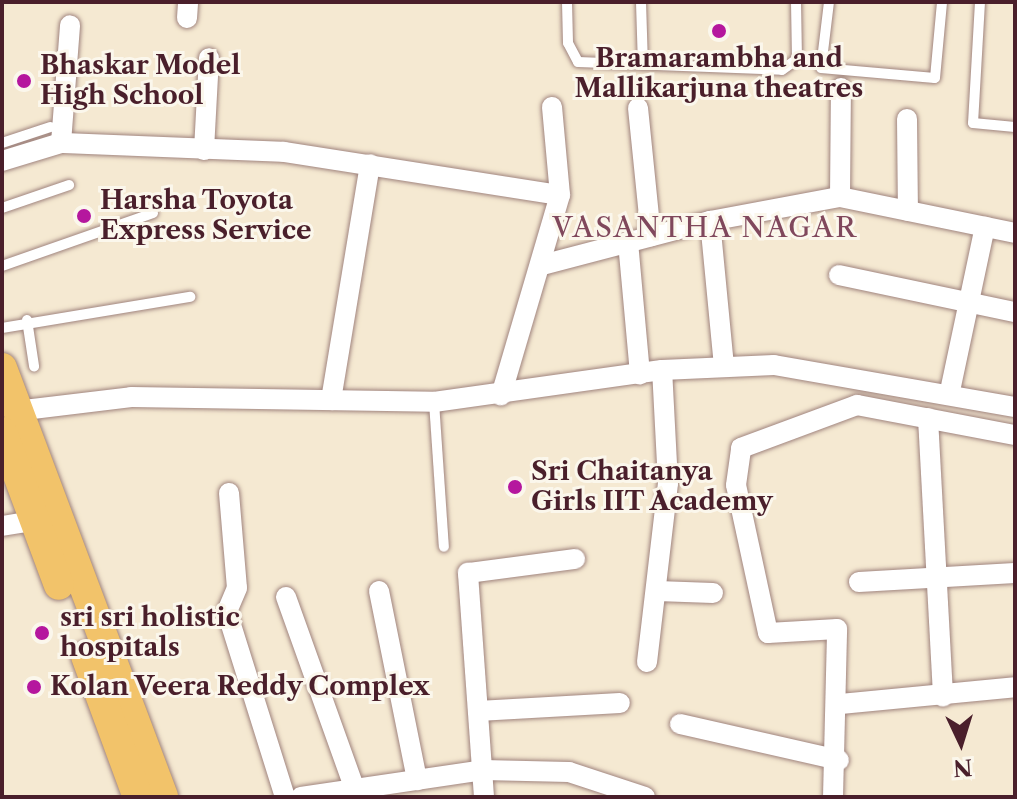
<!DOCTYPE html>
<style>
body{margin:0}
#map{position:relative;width:1017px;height:799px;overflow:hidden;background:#f5e9d2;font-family:"Libre Caslon Text",serif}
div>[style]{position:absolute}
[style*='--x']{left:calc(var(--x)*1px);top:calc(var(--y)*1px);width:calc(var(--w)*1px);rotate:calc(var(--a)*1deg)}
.roads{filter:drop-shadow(0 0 2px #a0847e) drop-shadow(0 0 2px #a0847e)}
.lane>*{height:10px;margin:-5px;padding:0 5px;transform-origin:5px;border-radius:5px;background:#fff}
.street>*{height:20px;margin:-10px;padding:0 10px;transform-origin:10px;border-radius:10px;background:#fff}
.primary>*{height:30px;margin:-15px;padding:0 15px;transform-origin:15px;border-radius:15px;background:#f2c36a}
.dots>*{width:22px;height:22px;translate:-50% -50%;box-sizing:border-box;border:4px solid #fbf7ec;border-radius:50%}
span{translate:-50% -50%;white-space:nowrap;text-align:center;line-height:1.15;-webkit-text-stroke:6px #fbf7ec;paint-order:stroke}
.poi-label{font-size:26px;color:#4a1f2b;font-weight:700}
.left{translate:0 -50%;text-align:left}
.neighbourhood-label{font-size:28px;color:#80485c;letter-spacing:2px}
.frame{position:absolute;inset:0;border:4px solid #4a1f2b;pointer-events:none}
.north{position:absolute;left:921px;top:703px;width:80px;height:80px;-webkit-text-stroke:6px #fbf7ec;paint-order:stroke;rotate:176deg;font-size:22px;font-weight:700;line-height:32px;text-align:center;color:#4a1f2b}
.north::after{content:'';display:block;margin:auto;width:28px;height:36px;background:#4a1f2b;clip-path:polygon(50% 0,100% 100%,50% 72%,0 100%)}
</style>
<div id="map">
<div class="roads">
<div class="lane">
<div style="--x:567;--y:2;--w:41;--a:88.6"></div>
<div style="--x:568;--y:43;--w:21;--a:62"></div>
<div style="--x:578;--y:62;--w:204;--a:2.2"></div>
<div style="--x:782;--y:70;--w:19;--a:-36"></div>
<div style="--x:797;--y:59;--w:57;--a:-91"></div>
<div style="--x:641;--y:2;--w:63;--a:88.2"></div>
<div style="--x:829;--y:2;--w:66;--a:96.9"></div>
<div style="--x:821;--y:68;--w:114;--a:5"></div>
<div style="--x:935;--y:78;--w:76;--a:-84.7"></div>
<div style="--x:980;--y:2;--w:121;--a:93.3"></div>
<div style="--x:973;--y:123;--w:42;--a:5.4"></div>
<div style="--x:2;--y:143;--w:51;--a:-18.4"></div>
<div style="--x:2;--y:208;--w:71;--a:-18.9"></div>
<div style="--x:2;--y:266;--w:160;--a:-19.3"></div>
<div style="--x:27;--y:320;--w:47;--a:81.3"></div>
<div style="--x:2;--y:328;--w:191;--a:-9.4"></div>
<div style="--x:434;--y:402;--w:145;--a:86.1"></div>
</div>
<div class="street">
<div style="--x:187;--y:18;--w:16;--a:-86"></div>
<div style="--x:552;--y:107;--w:88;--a:84.8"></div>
<div style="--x:638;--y:108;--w:129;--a:84.2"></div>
<div style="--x:907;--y:119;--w:92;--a:89.4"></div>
<div style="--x:61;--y:143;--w:118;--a:-85.6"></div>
<div style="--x:204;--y:150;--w:92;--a:-86.9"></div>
<div style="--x:2;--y:161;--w:62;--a:-17"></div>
<div style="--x:61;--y:143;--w:223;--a:2.3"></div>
<div style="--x:284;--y:152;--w:279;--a:8.9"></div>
<div style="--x:560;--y:195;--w:209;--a:106.4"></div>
<div style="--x:840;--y:197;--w:109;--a:-89.5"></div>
<div style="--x:710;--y:221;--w:146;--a:84.5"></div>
<div style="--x:628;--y:242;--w:133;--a:84.8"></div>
<div style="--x:542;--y:265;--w:174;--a:-14.7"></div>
<div style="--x:710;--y:221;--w:132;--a:-10.5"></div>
<div style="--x:840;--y:197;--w:179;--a:11.6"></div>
<div style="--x:839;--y:275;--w:180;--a:11.9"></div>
<div style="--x:950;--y:391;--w:168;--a:-78"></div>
<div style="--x:331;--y:400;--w:239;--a:-80.6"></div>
<div style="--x:16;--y:411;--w:116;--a:-6.9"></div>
<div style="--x:131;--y:397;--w:303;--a:0.9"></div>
<div style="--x:434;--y:402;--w:230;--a:-8"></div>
<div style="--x:662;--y:370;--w:112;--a:-2.6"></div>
<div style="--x:774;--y:365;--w:245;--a:9.9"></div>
<div style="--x:928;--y:418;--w:279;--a:86.9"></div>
<div style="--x:229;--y:493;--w:95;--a:85.2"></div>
<div style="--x:237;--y:588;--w:26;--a:113"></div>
<div style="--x:227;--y:612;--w:194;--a:72.6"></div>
<div style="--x:2;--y:526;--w:44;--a:-9.2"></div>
<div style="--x:859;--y:582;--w:156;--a:-3.3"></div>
<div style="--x:379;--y:591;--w:193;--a:78.6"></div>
<div style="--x:657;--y:591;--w:56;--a:2"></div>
<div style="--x:286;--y:597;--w:205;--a:70.3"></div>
<div style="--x:647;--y:662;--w:180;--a:-83.3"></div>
<div style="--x:668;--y:483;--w:113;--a:-93"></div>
<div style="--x:840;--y:704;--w:176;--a:-5.5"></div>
<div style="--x:478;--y:711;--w:142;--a:-3.2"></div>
<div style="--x:680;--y:724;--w:163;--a:12.8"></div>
<div style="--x:301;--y:797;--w:184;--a:-8.4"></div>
<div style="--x:483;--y:770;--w:86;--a:1.3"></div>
<div style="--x:569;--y:772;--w:80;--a:18.2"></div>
<div style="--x:484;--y:797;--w:225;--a:-94.1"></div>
<div style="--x:468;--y:573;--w:108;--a:-7.5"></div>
<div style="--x:833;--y:797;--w:168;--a:-88.6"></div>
<div style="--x:837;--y:629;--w:69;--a:176.7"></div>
<div style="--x:768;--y:633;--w:151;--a:-102.2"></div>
<div style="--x:736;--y:485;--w:37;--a:-82"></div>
<div style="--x:741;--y:448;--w:124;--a:-20.3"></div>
<div style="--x:857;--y:405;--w:161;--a:10.8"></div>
</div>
<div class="primary">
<div style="--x:2;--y:368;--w:458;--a:69.4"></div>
<div style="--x:2;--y:432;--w:163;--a:69.6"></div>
<div style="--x:86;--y:656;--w:150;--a:69.8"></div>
</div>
</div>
<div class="dots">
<div style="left:719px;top:31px;background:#b5179e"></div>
<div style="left:24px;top:81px;background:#b5179e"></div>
<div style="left:84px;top:216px;background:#b5179e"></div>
<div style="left:515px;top:487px;background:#b5179e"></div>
<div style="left:42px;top:633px;background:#b5179e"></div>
<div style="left:34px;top:687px;background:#b5179e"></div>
</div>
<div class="poi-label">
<span style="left:719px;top:74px">Bramarambha and<br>Mallikarjuna theatres</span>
<span class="left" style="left:40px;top:81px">Bhaskar Model<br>High School</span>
<span class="left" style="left:100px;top:216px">Harsha Toyota<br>Express Service</span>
<span class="left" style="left:531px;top:487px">Sri Chaitanya<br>Girls IIT Academy</span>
<span class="left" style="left:60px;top:633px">sri sri holistic<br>hospitals</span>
<span class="left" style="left:50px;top:687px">Kolan Veera Reddy Complex</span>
</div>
<div class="neighbourhood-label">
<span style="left:705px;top:227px">VASANTHA NAGAR</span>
</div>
<div class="frame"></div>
<div class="north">N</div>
</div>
